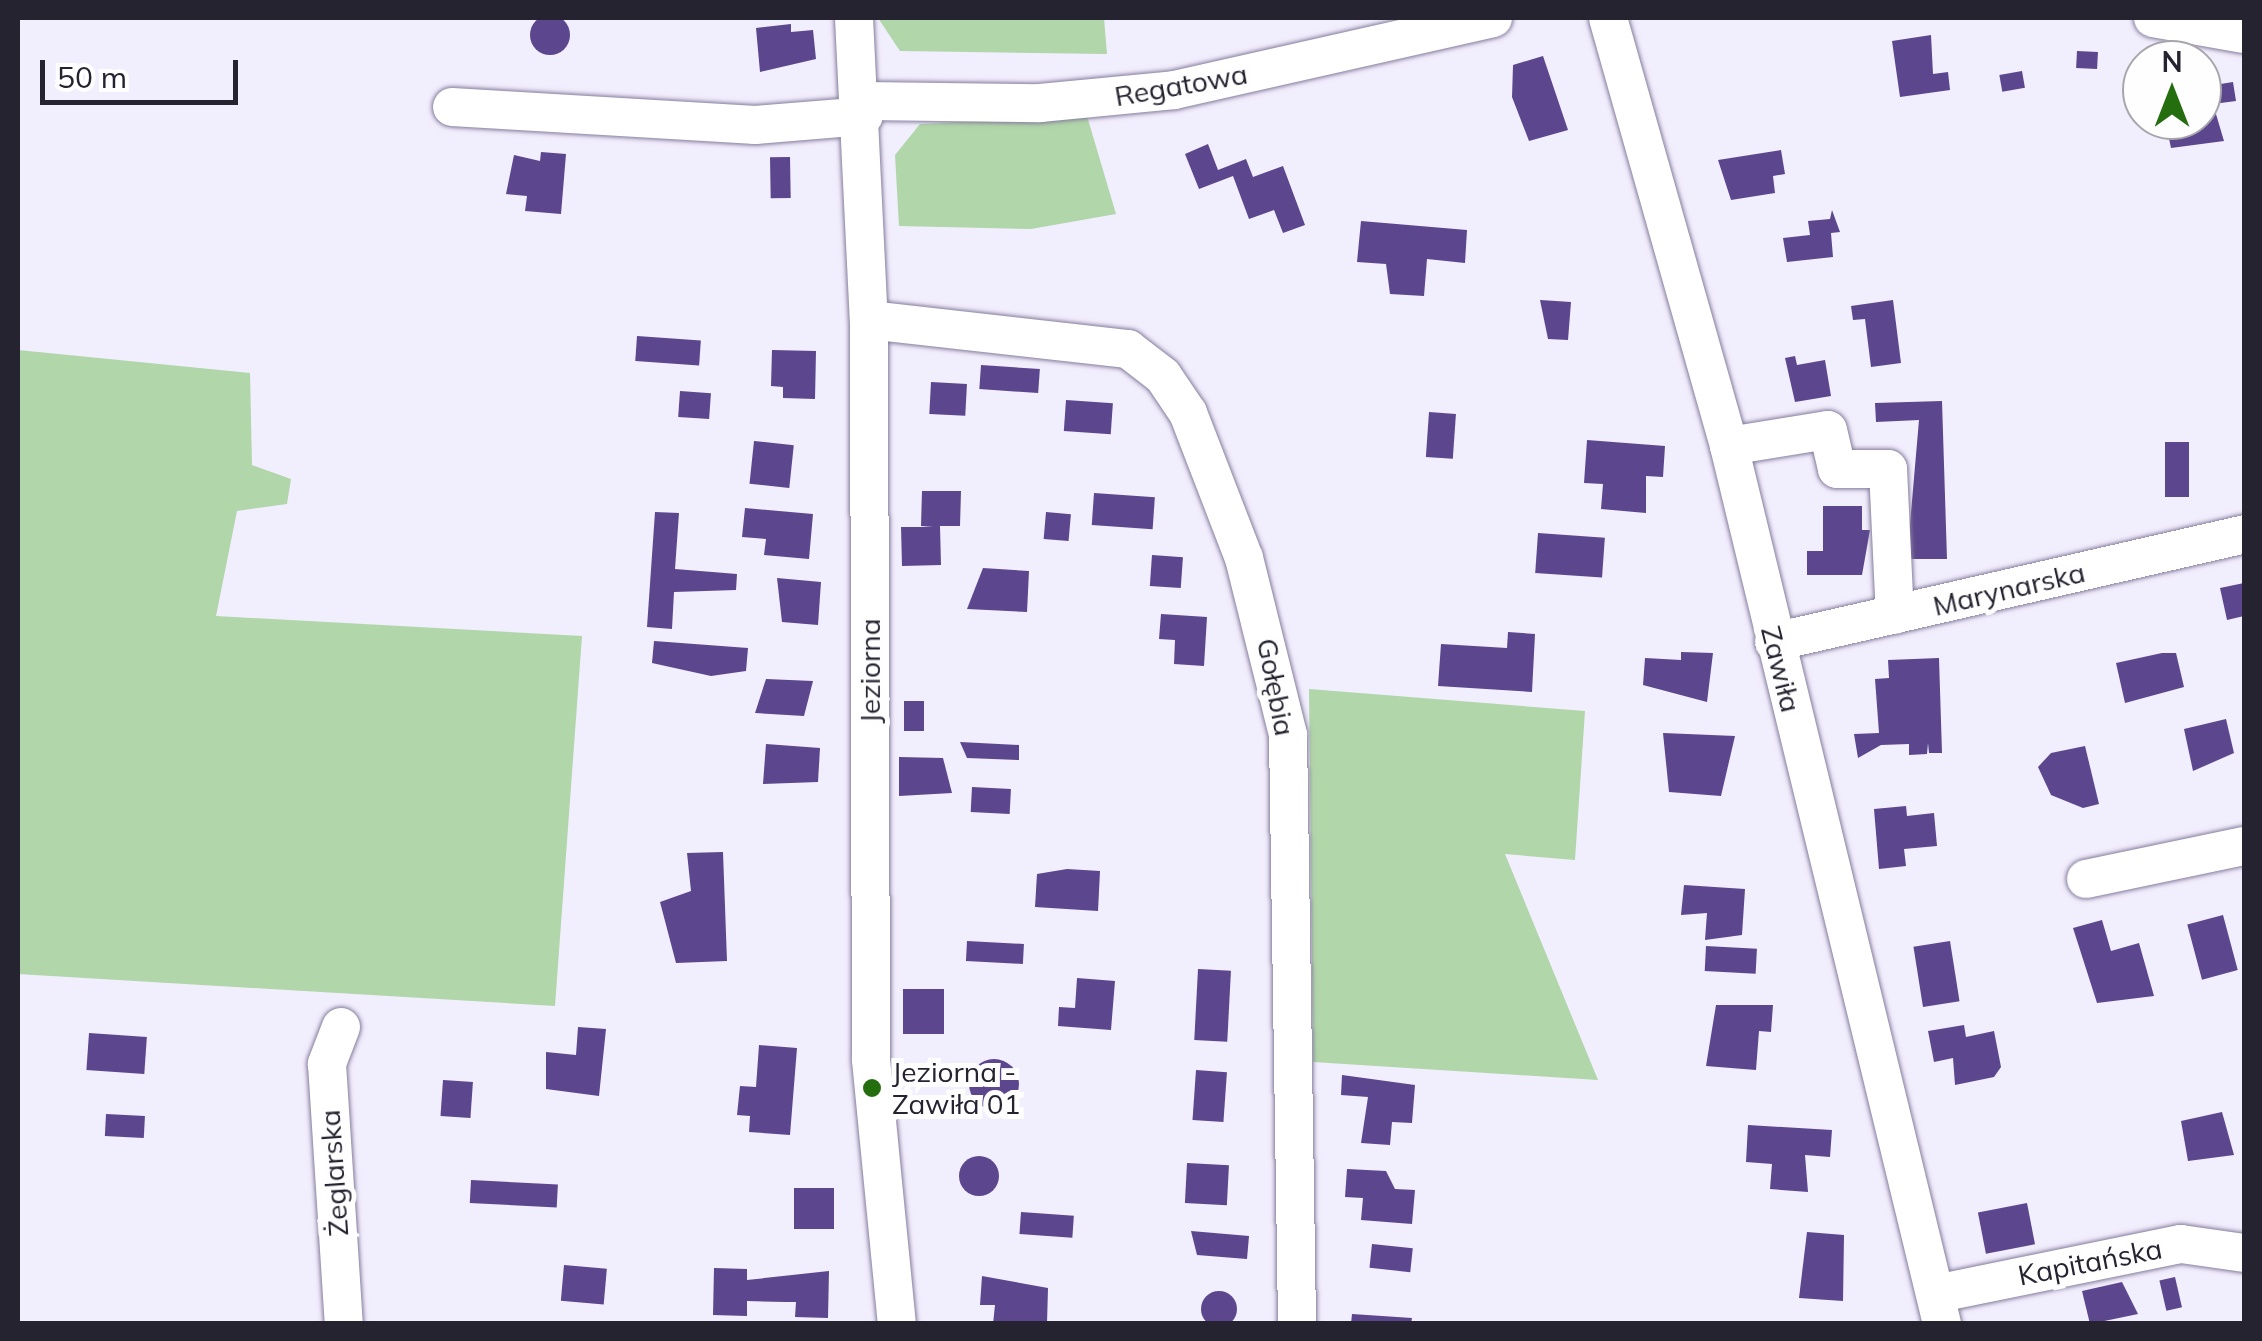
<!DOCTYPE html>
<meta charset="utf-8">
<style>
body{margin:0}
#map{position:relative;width:2262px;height:1341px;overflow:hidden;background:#f1eefd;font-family:Mulish,sans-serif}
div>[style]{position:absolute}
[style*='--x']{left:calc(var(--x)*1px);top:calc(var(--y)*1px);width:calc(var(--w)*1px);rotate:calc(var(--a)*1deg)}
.green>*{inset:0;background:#b1d6a9}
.building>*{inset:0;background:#5c468d;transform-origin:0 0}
.round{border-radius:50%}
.roads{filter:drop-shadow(0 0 2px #857d9d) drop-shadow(0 0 2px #857d9d)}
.minor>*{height:38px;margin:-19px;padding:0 19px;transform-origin:19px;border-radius:19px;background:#fff}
.dots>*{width:28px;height:28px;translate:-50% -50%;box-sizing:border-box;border:5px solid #fefefe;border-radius:50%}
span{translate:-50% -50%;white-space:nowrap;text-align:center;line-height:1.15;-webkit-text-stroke:10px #fefefe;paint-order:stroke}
.street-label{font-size:28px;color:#262330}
.poi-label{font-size:28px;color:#262330}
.left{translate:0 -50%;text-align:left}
.frame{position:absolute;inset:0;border:20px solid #262330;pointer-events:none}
.north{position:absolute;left:2122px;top:40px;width:100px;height:100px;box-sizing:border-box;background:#fefefe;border:2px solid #a8a6ac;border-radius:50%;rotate:0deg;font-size:28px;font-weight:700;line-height:40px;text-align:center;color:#262330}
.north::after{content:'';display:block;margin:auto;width:35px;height:45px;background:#256e10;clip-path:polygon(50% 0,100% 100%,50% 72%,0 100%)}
.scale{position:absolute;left:40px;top:60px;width:198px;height:45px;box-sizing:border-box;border:5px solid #262330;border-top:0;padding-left:12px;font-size:30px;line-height:35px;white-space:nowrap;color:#262330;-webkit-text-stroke:8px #fefefe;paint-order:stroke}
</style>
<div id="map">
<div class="green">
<div style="clip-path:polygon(878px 18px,1104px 18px,1107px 54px,900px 51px)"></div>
<div style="clip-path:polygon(1087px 116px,1116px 214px,1031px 229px,899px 226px,895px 155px,920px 124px)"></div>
<div style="clip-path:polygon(18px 350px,250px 373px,252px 465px,291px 479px,287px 504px,237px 511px,216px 616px,582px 636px,555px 1006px,18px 974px)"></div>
<div style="clip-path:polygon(1309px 689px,1585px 711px,1575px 860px,1505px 854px,1598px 1080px,1313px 1062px)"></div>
</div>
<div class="building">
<div class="round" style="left:530px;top:15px;width:40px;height:40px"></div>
<div style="clip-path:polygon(791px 24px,791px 32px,813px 30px,816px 59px,760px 72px,756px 28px)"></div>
<div style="clip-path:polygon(1931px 35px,1933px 74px,1948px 72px,1950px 90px,1900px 97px,1892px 41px)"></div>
<div style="left:2077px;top:51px;width:21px;height:17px;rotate:3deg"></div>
<div style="clip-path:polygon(1543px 56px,1568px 130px,1529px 141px,1512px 97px,1513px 65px)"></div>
<div style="left:2022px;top:71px;width:17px;height:23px;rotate:80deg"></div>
<div style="clip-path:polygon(2233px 82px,2236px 101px,2213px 104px,2224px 141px,2171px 148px,2165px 120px,2202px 120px,2202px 87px)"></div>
<div style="clip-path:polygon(1208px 144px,1218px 170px,1246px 159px,1253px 177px,1283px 166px,1305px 225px,1283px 233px,1274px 210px,1249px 219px,1233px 176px,1199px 189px,1185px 154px)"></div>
<div style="clip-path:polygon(1781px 150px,1785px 174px,1773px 176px,1775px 193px,1731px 200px,1718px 160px)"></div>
<div style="clip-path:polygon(541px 152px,566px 154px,561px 214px,525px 211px,527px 196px,506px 194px,514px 155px,540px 161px)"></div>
<div style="left:790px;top:157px;width:41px;height:20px;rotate:89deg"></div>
<div style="clip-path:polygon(1832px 210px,1840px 232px,1831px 233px,1833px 257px,1787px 262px,1783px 238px,1810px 235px,1808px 221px,1830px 219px)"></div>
<div style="clip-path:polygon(1361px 221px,1467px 230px,1465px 263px,1427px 259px,1424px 296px,1390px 294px,1386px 264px,1357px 262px)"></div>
<div style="clip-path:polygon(1540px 300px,1571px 302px,1568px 340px,1548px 339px)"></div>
<div style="clip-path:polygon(1893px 300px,1901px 363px,1871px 367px,1865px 319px,1853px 320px,1851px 306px)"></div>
<div style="left:637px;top:336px;width:64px;height:25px;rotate:4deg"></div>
<div style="clip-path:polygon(772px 350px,816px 351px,815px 399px,783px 398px,783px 387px,771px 386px)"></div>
<div style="clip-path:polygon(1795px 356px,1797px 365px,1825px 360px,1831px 396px,1795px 402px,1785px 358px)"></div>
<div style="left:981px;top:365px;width:59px;height:24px;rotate:4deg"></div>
<div style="left:931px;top:382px;width:36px;height:32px;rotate:3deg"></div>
<div style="left:680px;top:391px;width:31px;height:26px;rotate:4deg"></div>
<div style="left:1066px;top:400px;width:47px;height:31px;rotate:4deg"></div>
<div style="clip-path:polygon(1942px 401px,1947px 559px,1907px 559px,1919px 420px,1876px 422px,1875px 403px)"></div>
<div style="left:1429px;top:412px;width:27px;height:45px;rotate:4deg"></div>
<div style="clip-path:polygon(1587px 440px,1665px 446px,1663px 477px,1646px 476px,1646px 513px,1601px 509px,1603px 484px,1584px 483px)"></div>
<div style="left:754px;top:441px;width:40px;height:43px;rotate:6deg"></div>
<div style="left:2189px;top:442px;width:55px;height:24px;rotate:90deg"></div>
<div style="clip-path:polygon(922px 491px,961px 491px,960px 526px,940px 526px,941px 565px,902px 566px,901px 527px,933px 527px,921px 526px)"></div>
<div style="left:1094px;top:493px;width:61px;height:32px;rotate:4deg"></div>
<div style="clip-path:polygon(1823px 506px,1862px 506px,1862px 530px,1870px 530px,1862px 575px,1807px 575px,1807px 551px,1823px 551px)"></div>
<div style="clip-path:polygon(745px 508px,813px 514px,809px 559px,764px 555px,766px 539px,742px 537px)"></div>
<div style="clip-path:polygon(655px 512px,679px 513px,675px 569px,737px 574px,736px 590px,674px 592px,672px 629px,647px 627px)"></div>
<div style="left:1046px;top:512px;width:25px;height:27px;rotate:5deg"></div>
<div style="left:1538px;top:533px;width:67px;height:40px;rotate:4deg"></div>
<div style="left:1152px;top:555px;width:31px;height:31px;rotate:4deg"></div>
<div style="clip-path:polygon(983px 568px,1029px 571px,1027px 612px,967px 609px)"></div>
<div style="clip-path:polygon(777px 578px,821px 582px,818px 625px,782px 622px)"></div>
<div style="clip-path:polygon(2244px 583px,2244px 616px,2227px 620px,2220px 588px)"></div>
<div style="clip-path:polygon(1161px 614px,1207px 617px,1204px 666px,1174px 664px,1175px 640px,1159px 639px)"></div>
<div style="clip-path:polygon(1508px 632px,1535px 634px,1532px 692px,1438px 686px,1441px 644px,1507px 648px)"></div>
<div style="clip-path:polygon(654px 641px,748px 648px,746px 671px,711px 676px,652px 663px)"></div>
<div style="clip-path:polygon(1681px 652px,1713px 653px,1707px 702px,1643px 685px,1645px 658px,1681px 660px)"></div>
<div style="clip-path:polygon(2162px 653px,2176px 653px,2184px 687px,2125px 703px,2116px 663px)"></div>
<div style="clip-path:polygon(1939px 658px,1942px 753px,1929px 753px,1928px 743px,1927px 754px,1909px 755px,1909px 744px,1881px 745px,1858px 758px,1854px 734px,1879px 733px,1875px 679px,1889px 678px,1888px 660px)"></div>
<div style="clip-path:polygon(766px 679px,813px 681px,804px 716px,755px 713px)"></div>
<div style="left:904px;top:701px;width:20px;height:30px"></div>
<div style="clip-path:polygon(2226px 719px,2234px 753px,2193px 771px,2184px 729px)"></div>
<div style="clip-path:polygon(1663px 733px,1735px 736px,1721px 796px,1669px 792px)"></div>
<div style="clip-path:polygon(960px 742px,1019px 745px,1019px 760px,967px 758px)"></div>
<div style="clip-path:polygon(766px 744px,820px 748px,818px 782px,763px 784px)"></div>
<div style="clip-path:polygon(2085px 746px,2099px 804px,2083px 808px,2051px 795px,2038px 767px,2051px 753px)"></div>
<div style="clip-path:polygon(899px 757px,943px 758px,952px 793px,899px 796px)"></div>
<div style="left:972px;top:787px;width:39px;height:25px;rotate:3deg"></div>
<div style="clip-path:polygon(1906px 806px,1907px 816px,1934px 813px,1937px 846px,1904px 849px,1906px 866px,1879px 869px,1874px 809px)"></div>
<div style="clip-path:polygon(723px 852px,727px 961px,676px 963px,660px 902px,691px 891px,687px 853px)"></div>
<div style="clip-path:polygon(1067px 869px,1100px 871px,1098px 911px,1035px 907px,1037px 874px)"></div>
<div style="clip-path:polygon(1684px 885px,1745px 889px,1742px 935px,1705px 940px,1707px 913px,1681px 915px)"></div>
<div style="left:2223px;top:915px;width:57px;height:37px;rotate:75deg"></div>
<div style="clip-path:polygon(2102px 920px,2111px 951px,2139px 943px,2154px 996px,2097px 1003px,2073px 928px)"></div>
<div style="left:967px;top:941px;width:57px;height:20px;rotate:3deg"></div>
<div style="left:1950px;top:941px;width:61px;height:37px;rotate:81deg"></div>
<div style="left:1706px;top:946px;width:51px;height:25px;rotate:3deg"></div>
<div style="left:1198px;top:969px;width:33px;height:71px;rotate:3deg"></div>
<div style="clip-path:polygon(1077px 978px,1115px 981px,1111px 1030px,1058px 1026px,1059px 1007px,1075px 1008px)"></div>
<div style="left:903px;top:989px;width:41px;height:45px"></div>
<div style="clip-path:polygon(1716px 1005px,1773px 1005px,1771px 1032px,1759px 1031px,1756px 1070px,1706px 1066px)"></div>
<div style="clip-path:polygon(1964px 1025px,1966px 1037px,1994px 1031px,2001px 1067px,1994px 1077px,1955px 1085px,1953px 1058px,1934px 1062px,1928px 1031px)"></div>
<div style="clip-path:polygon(578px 1027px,606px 1029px,599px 1096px,546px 1089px,546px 1052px,576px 1055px)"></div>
<div style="left:89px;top:1033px;width:58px;height:37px;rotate:4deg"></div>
<div style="clip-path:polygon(759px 1045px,797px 1048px,790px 1135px,749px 1132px,750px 1116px,737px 1115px,740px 1086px,756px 1087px)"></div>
<div class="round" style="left:969px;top:1059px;width:50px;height:50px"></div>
<div style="left:1196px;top:1070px;width:31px;height:50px;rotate:4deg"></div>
<div style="clip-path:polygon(1342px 1075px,1415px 1085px,1412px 1123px,1392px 1122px,1390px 1145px,1361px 1143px,1368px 1097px,1341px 1095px)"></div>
<div style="left:443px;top:1080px;width:30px;height:36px;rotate:4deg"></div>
<div style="clip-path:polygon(2222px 1112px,2234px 1155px,2188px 1161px,2181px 1121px)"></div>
<div style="left:106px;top:1114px;width:39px;height:22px;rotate:3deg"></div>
<div style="clip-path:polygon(1748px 1125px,1832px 1130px,1830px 1157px,1805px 1155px,1808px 1192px,1770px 1189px,1772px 1164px,1746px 1162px)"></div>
<div class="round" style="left:959px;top:1156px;width:40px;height:40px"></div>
<div style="left:1187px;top:1163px;width:42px;height:40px;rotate:3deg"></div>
<div style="clip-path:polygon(1347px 1169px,1386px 1171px,1395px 1189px,1415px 1190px,1412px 1224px,1361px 1220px,1363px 1198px,1345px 1197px)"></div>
<div style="left:471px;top:1180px;width:87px;height:23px;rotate:3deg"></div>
<div style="left:794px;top:1188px;width:40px;height:41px"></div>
<div style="left:2027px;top:1203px;width:42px;height:50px;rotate:79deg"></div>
<div style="left:1021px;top:1212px;width:53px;height:22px;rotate:4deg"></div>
<div style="clip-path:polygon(1191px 1231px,1249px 1236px,1247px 1259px,1197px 1255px)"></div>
<div style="clip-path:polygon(1807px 1232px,1844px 1235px,1843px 1301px,1799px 1298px)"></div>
<div style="left:1372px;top:1244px;width:41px;height:24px;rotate:6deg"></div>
<div style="left:564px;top:1265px;width:43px;height:36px;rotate:5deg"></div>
<div style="clip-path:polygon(714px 1268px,747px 1269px,747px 1280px,829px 1271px,828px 1318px,795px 1317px,796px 1302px,786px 1302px,747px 1301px,747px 1316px,713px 1315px)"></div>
<div style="clip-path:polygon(982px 1276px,1048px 1288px,1047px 1324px,993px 1324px,995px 1305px,980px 1305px)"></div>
<div style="left:2175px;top:1277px;width:31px;height:16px;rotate:77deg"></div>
<div style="clip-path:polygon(2122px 1282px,2138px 1314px,2090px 1324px,2082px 1291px)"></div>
<div class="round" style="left:1201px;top:1291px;width:36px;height:36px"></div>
<div style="clip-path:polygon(1352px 1314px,1412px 1318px,1411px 1324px,1351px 1324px)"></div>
</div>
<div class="roads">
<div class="minor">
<div style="--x:854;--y:18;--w:302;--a:87.2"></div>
<div style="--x:869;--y:320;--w:740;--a:89.85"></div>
<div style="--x:871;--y:1060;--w:265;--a:84.4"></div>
<div style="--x:1608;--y:18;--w:445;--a:74.2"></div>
<div style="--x:1729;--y:446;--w:903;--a:76.36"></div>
<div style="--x:2153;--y:18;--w:92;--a:10"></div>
<div style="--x:864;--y:101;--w:176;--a:0.7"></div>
<div style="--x:1040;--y:103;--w:135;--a:-5.5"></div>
<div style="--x:1174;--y:90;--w:327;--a:-12.7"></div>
<div style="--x:452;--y:107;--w:304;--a:3.4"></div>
<div style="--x:755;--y:125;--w:109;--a:-4.7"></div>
<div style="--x:869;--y:320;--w:261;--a:6.4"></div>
<div style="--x:1128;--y:349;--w:44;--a:37.6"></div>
<div style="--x:1163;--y:376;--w:45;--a:56"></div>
<div style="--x:1188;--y:413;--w:155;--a:68.9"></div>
<div style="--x:1244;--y:558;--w:182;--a:76"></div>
<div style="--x:1288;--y:735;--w:589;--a:89.12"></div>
<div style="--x:1729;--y:446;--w:100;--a:-9.2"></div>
<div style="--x:1828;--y:430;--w:40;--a:77"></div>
<div style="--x:1837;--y:469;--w:51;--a:0"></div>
<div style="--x:1888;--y:469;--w:146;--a:87.3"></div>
<div style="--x:1774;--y:642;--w:482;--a:-12.9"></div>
<div style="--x:2086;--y:879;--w:161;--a:-11.8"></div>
<div style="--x:341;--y:1027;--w:40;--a:111"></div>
<div style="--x:327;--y:1064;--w:261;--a:86.3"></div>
<div style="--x:1935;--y:1294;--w:251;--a:-11.5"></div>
<div style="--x:2181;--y:1244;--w:64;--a:8.1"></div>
</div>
</div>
<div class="dots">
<div style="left:872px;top:1088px;background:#256e10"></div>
</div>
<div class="street-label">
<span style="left:1181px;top:85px;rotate:-10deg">Regatowa</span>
<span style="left:2009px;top:589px;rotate:-13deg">Marynarska</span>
<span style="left:1781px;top:669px;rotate:76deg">Zawiła</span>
<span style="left:870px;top:671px;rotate:-90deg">Jeziorna</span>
<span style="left:1276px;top:687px;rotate:79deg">Gołębia</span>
<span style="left:334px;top:1173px;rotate:-94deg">Żeglarska</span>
<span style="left:2090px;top:1262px;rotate:-11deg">Kapitańska</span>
</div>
<div class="poi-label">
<span class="left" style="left:892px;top:1088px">Jeziorna -<br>Zawiła 01</span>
</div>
<div class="frame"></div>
<div class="north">N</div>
<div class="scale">50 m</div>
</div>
